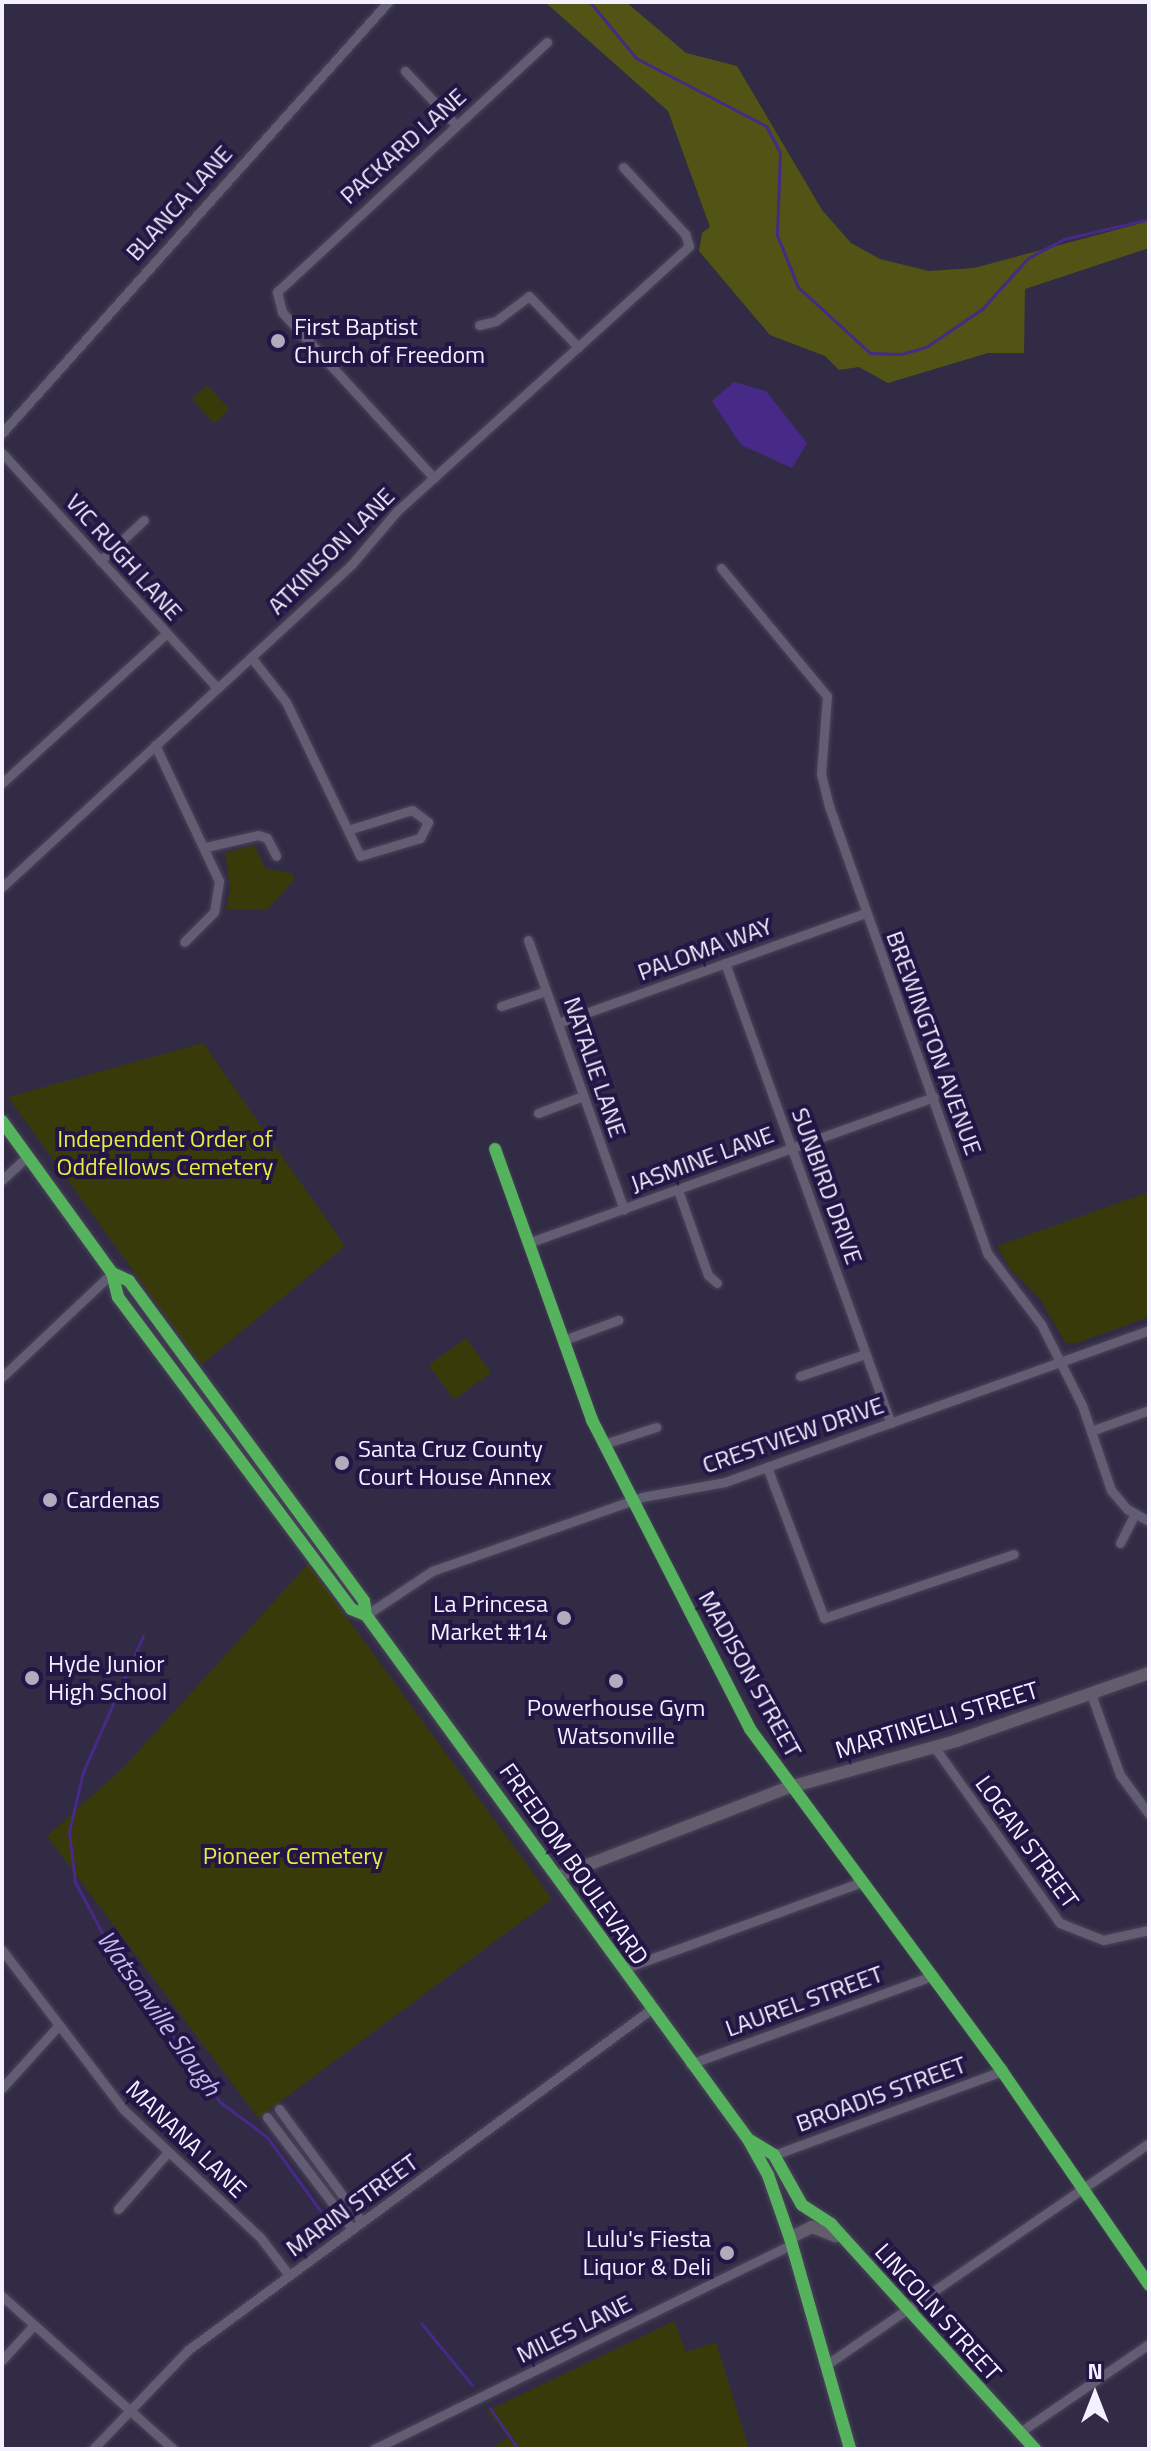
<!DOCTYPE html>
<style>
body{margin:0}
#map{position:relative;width:1151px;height:2451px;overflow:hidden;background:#322b46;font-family:"Titillium Web",sans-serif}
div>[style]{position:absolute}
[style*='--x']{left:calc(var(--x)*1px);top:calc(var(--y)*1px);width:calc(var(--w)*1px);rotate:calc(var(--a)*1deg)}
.green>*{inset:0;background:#393a09;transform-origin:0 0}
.forest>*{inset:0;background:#515415}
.water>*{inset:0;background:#472987}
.stream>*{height:3px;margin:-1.5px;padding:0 1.5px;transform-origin:1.5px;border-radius:1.5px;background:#472987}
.roads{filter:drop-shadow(0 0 2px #4a4559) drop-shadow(0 0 2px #4a4559)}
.street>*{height:9px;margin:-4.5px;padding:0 4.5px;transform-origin:4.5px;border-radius:4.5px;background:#625d72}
.secondary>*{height:12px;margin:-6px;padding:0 6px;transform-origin:6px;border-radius:6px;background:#635c6d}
.cycleway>*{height:12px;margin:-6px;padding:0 6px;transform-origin:6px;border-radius:6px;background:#56b35d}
.dots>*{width:22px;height:22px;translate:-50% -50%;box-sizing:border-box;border:4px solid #231546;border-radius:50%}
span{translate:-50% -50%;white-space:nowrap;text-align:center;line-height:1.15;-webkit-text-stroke:8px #231546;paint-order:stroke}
.street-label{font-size:24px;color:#f3f1ff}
.poi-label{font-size:24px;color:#f3f1ff}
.left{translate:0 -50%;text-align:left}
.right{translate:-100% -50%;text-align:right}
.park-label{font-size:24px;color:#e6ee3d}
.water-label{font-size:26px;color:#c2b9ee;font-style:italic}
.frame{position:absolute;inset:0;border:4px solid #f3f1ff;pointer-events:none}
.north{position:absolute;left:1055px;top:2355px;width:80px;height:80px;-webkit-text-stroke:6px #231546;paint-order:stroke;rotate:0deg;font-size:22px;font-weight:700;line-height:32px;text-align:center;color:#f3f1ff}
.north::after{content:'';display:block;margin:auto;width:28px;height:36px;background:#f3f1ff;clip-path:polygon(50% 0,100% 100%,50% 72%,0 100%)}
</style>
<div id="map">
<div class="green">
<div style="left:207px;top:385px;width:33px;height:21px;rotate:47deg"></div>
<div style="clip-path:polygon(254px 845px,265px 868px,294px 874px,293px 881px,268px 909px,226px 909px,230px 889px,225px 853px)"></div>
<div style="clip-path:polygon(203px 1043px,345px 1246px,201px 1365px,8px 1097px)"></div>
<div style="clip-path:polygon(1149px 1192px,1149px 1317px,1074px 1344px,1065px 1342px,1040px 1299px,1010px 1269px,997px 1246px)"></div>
<div style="left:466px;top:1338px;width:43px;height:46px;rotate:54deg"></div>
<div style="clip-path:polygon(308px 1564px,552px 1899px,258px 2118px,47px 1836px,124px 1767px)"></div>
<div style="clip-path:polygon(674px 2321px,686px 2352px,716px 2342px,749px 2449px,491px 2449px,508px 2437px,487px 2411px)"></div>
</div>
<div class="forest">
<div style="clip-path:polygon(545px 2px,626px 2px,686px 53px,737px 66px,822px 210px,851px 243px,880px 259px,929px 271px,974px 268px,1149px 221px,1149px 248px,1025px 289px,1024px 353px,988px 353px,888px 383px,859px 367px,839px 370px,825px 356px,770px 335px,699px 251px,702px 233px,710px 227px,668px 111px)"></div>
</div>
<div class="water">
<div style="clip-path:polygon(734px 382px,766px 391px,807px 443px,792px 468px,741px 445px,712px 401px)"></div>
</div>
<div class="stream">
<div style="--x:590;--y:2;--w:72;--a:50.6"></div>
<div style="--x:636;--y:58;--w:147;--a:27.6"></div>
<div style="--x:766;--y:126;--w:30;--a:62"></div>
<div style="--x:780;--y:152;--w:83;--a:92.1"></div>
<div style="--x:777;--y:235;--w:56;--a:68"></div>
<div style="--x:798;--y:287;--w:98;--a:42.5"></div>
<div style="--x:870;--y:353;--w:31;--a:2"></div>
<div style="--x:901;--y:354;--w:26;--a:-16"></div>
<div style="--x:926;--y:347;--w:68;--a:-34.2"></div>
<div style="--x:982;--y:309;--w:69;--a:-48"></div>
<div style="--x:1028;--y:258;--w:41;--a:-27.8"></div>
<div style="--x:1064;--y:239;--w:87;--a:-13.2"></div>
<div style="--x:143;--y:1636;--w:149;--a:113.8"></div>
<div style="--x:83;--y:1772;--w:62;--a:103.1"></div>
<div style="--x:69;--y:1832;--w:50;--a:83.2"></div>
<div style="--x:75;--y:1882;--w:83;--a:61.9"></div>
<div style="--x:114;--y:1955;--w:181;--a:54.2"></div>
<div style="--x:220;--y:2102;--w:59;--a:36.7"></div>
<div style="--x:267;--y:2137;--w:106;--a:54.2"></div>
<div style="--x:421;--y:2323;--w:80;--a:50.6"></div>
<div style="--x:490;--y:2408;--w:50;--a:55.7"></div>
</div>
<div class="roads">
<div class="street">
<div style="--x:405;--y:71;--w:74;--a:46.6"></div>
<div style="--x:479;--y:325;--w:17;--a:-13"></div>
<div style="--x:496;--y:321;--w:41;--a:-37.1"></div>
<div style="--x:529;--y:296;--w:71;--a:46.1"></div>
<div style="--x:2;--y:433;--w:579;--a:-48.15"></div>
<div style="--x:2;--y:453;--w:319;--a:47.5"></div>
<div style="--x:434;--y:478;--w:225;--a:-132.5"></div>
<div style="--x:282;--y:312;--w:21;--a:-104"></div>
<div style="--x:277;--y:292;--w:368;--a:-42.8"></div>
<div style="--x:100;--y:561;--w:60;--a:-43"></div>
<div style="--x:721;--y:568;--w:166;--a:50.4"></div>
<div style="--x:827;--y:696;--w:78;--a:94.4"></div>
<div style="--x:821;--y:774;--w:33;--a:76"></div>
<div style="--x:829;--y:806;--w:475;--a:70.5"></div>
<div style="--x:988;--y:1254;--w:88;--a:52.9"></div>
<div style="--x:1041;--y:1324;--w:91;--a:63.2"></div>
<div style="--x:1082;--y:1405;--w:90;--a:71.2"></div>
<div style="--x:1111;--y:1490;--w:25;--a:50"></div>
<div style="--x:1127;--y:1509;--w:25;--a:29"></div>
<div style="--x:251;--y:657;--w:57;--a:52.1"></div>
<div style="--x:286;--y:702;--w:171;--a:64.3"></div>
<div style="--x:360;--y:856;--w:63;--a:-16.7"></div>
<div style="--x:420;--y:838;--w:18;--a:-63"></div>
<div style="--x:428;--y:822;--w:20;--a:-143"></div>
<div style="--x:412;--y:810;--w:67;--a:162.6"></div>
<div style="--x:155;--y:745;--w:150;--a:64.8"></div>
<div style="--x:219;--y:881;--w:31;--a:99"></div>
<div style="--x:214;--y:912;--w:42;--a:135"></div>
<div style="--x:2;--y:783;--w:222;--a:-42.3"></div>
<div style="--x:206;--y:847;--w:53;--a:-13"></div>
<div style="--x:258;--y:835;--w:9;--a:18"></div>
<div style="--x:267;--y:838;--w:20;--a:63"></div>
<div style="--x:2;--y:887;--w:476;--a:-42.7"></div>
<div style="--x:352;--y:564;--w:70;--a:-49.7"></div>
<div style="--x:397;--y:511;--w:394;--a:-42.2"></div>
<div style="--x:689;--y:246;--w:13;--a:-108"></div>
<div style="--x:685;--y:234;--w:91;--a:-132.8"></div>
<div style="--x:528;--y:940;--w:286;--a:70.4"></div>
<div style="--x:725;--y:963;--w:489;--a:70.2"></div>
<div style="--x:501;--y:1006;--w:47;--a:-18.4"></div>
<div style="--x:558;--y:1023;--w:327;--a:-19.7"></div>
<div style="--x:538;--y:1113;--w:48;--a:-20.7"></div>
<div style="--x:495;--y:1149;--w:288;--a:70.3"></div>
<div style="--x:592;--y:1420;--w:347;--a:62.9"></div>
<div style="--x:750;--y:1729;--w:425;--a:53.6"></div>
<div style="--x:1002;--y:2071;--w:260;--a:55.5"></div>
<div style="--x:2;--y:1180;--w:35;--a:-43"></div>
<div style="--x:678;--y:1190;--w:90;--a:70.6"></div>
<div style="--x:708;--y:1275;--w:12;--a:42"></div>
<div style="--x:528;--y:1243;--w:431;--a:-19.8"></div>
<div style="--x:564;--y:1340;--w:58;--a:-20.3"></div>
<div style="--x:800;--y:1376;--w:69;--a:-18.7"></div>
<div style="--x:2;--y:1377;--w:151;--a:-43.4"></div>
<div style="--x:1091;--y:1431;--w:62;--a:-19.9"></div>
<div style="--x:604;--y:1444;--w:55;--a:-18.1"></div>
<div style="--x:767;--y:1467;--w:161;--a:69.3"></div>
<div style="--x:824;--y:1618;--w:200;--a:-18.6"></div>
<div style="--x:1120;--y:1543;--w:33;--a:-63"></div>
<div style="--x:366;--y:1615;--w:79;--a:-33.7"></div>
<div style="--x:432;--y:1571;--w:223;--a:-19.4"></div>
<div style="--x:642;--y:1497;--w:84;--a:-10.2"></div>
<div style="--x:725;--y:1482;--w:450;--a:-19.7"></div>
<div style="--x:1091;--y:1694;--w:86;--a:70.3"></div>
<div style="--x:1120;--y:1775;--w:49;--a:53.4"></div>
<div style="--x:935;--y:1748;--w:215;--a:54.5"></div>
<div style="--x:1060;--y:1923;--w:46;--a:21.6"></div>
<div style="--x:1103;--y:1940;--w:47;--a:-12.3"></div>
<div style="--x:2;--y:1950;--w:200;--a:52.7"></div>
<div style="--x:123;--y:2109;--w:187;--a:43.1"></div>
<div style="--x:260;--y:2237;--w:48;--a:52.7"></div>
<div style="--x:623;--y:1969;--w:254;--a:-20"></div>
<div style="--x:690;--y:2064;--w:258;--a:-20"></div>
<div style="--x:2;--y:2088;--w:85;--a:-47.9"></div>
<div style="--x:279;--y:2109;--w:140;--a:53.7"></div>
<div style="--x:267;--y:2117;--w:141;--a:52.8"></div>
<div style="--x:774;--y:2155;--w:243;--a:-20.2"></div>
<div style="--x:118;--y:2209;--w:76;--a:-48.7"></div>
<div style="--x:2;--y:2296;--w:229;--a:41.8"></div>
<div style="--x:2;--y:2360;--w:47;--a:-47.6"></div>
<div style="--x:826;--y:2365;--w:392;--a:-34.5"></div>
<div style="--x:1020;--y:2432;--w:156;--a:-34.3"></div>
<div style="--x:93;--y:2449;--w:137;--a:-46.2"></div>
<div style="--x:188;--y:2350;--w:574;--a:-36.35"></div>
<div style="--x:374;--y:2449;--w:466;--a:-26.1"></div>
</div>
<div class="secondary">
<div style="--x:2;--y:1121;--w:188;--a:54.1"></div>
<div style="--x:112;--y:1273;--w:25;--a:76"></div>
<div style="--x:118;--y:1297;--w:389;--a:53.2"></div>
<div style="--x:351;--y:1609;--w:16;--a:22"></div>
<div style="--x:112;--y:1273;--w:19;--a:25"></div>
<div style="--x:129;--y:1281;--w:397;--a:53.7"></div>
<div style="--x:364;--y:1601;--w:14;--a:82"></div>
<div style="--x:366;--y:1615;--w:648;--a:53.91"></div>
<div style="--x:748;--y:2139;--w:41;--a:60.9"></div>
<div style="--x:768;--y:2175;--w:67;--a:70.8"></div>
<div style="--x:790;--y:2238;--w:219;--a:74.1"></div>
<div style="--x:559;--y:1876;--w:248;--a:-21.1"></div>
<div style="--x:790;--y:1787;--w:172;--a:-15.5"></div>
<div style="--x:956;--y:1741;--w:205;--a:-19.4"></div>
<div style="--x:750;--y:2140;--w:28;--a:32"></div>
<div style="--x:774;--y:2155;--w:57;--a:60.8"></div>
<div style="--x:802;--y:2205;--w:35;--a:33"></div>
<div style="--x:831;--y:2224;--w:304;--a:47.8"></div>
<div style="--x:790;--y:2238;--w:25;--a:-27"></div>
<div style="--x:812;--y:2227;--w:26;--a:21"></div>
</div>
</div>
<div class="cycleway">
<div style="--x:2;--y:1121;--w:188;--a:54.1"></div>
<div style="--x:112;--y:1273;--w:25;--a:76"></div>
<div style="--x:118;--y:1297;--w:389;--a:53.2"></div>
<div style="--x:351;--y:1609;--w:16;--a:22"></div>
<div style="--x:495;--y:1149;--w:288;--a:70.3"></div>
<div style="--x:592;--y:1420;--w:347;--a:62.9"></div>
<div style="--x:750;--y:1729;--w:425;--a:53.6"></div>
<div style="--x:1002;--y:2071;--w:260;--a:55.5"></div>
<div style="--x:112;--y:1273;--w:19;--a:25"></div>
<div style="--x:129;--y:1281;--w:397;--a:53.7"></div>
<div style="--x:364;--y:1601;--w:14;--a:82"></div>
<div style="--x:366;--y:1615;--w:648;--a:53.91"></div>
<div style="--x:748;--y:2139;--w:41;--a:60.9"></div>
<div style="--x:768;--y:2175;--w:67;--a:70.8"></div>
<div style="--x:790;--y:2238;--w:219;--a:74.1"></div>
<div style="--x:751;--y:2141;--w:27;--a:31"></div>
<div style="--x:774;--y:2155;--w:57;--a:60.8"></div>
<div style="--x:802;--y:2205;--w:35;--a:33"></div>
<div style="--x:831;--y:2224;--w:304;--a:47.8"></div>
</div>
<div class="dots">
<div style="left:278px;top:341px;background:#afacbe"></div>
<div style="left:342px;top:1463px;background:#afacbe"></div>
<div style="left:50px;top:1500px;background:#afacbe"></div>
<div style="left:564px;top:1618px;background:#afacbe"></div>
<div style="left:32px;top:1678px;background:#afacbe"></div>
<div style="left:616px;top:1681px;background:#afacbe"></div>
<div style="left:727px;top:2253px;background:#afacbe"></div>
</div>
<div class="street-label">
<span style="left:403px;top:146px;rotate:-42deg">PACKARD LANE</span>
<span style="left:179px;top:203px;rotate:-48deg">BLANCA LANE</span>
<span style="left:331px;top:551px;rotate:-45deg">ATKINSON LANE</span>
<span style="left:124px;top:557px;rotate:48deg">VIC RUGH LANE</span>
<span style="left:705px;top:949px;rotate:-20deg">PALOMA WAY</span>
<span style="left:934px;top:1043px;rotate:70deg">BREWINGTON AVENUE</span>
<span style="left:595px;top:1067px;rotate:71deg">NATALIE LANE</span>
<span style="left:702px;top:1159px;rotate:-20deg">JASMINE LANE</span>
<span style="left:827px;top:1186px;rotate:70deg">SUNBIRD DRIVE</span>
<span style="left:793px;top:1435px;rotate:-19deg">CRESTVIEW DRIVE</span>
<span style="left:750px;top:1674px;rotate:61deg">MADISON STREET</span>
<span style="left:937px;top:1720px;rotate:-17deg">MARTINELLI STREET</span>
<span style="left:1027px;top:1842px;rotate:54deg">LOGAN STREET</span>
<span style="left:574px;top:1864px;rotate:55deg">FREEDOM BOULEVARD</span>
<span style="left:804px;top:2001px;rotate:-20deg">LAUREL STREET</span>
<span style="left:881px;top:2094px;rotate:-20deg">BROADIS STREET</span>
<span style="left:186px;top:2139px;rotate:44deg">MANANA LANE</span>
<span style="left:352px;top:2205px;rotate:-36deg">MARIN STREET</span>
<span style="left:938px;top:2312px;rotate:48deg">LINCOLN STREET</span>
<span style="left:574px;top:2329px;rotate:-26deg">MILES LANE</span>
</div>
<div class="poi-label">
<span class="left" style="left:294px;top:341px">First Baptist<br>Church of Freedom</span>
<span class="left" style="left:358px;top:1463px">Santa Cruz County<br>Court House Annex</span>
<span class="left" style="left:66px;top:1500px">Cardenas</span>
<span class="right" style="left:548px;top:1618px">La Princesa<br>Market #14</span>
<span class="left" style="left:48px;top:1678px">Hyde Junior<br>High School</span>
<span style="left:616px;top:1722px">Powerhouse Gym<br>Watsonville</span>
<span class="right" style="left:711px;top:2253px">Lulu's Fiesta<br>Liquor &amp; Deli</span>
</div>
<div class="park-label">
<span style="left:165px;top:1153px">Independent Order of<br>Oddfellows Cemetery</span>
<span style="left:293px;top:1856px">Pioneer Cemetery</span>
</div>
<div class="water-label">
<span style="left:159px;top:2013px;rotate:55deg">Watsonville Slough</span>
</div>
<div class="frame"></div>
<div class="north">N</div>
</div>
